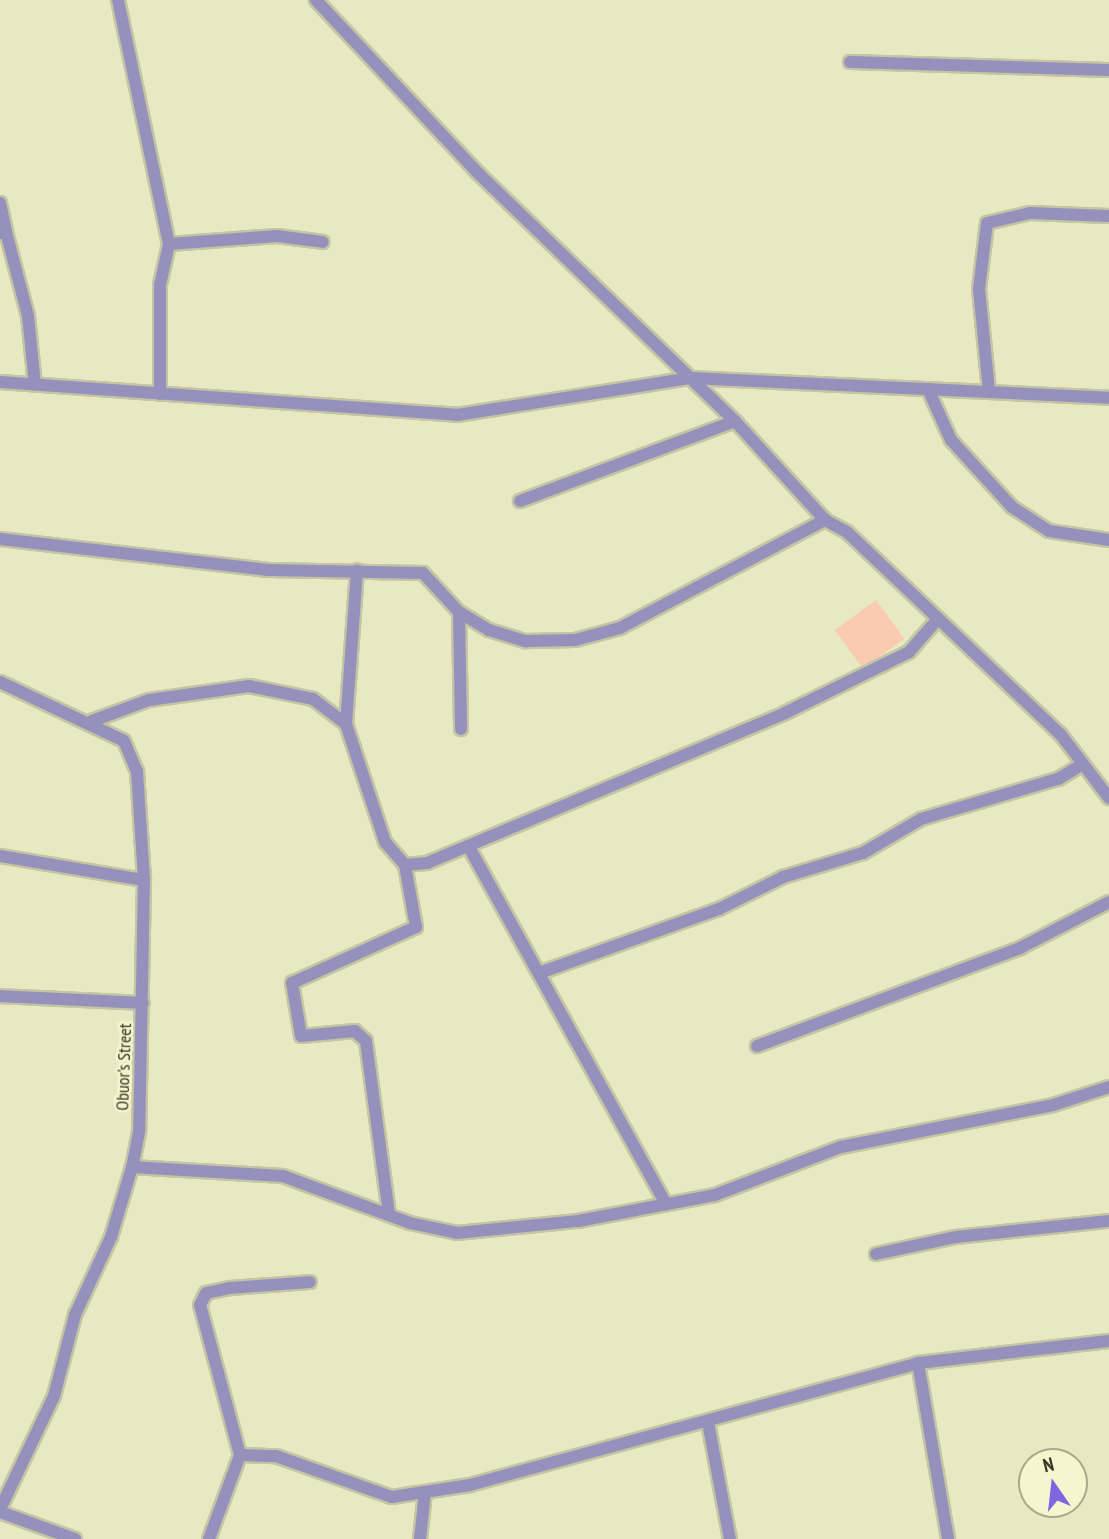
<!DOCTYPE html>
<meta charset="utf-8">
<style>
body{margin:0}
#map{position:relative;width:1109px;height:1539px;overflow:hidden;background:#e7e9c2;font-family:"PT Sans Narrow",sans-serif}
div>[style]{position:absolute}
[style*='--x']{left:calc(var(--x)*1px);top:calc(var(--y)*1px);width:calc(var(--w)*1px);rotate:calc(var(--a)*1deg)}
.green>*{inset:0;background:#facbb1;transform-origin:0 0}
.roads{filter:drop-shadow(2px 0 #c4c6a3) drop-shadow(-2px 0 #c4c6a3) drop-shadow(0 2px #c4c6a3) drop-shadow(0 -2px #c4c6a3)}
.minor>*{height:12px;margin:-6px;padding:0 6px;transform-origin:6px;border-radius:6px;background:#9691bc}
span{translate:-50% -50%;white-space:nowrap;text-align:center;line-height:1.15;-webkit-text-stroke:5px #f4f6ce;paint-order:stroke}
.street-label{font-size:18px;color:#373828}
.north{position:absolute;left:1018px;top:1448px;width:70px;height:70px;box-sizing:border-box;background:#f4f6ce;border:2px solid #a8aa8c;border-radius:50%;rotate:346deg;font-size:19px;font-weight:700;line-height:28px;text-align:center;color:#373828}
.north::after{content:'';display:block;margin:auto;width:24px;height:32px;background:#7f65e0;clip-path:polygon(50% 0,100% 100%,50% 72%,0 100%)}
</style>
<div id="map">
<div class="green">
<i style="left:876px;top:600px;width:48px;height:51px;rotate:54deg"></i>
</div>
<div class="roads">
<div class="minor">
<i style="--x:118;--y:0;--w:249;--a:78.2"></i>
<i style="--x:316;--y:0;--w:237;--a:46.9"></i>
<i style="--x:478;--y:173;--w:357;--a:44"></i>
<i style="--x:735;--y:421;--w:134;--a:47.7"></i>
<i style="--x:825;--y:520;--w:25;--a:29"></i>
<i style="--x:847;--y:532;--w:295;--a:43.5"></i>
<i style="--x:1061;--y:735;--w:79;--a:52.7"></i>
<i style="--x:850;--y:62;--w:259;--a:1.8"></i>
<i style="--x:0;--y:203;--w:30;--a:78"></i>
<i style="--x:0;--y:233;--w:6;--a:-9"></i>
<i style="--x:6;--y:232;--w:87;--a:75.3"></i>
<i style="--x:28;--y:316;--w:69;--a:84.2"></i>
<i style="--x:0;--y:382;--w:458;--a:4.1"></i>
<i style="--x:457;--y:415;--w:237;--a:-9"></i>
<i style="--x:691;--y:378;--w:418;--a:2.7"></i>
<i style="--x:928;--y:389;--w:56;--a:65.7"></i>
<i style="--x:951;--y:440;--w:91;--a:47.7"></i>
<i style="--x:1012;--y:507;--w:44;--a:33"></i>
<i style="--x:1049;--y:531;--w:61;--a:8.5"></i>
<i style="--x:989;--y:391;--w:102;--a:-95.6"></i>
<i style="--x:979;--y:289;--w:66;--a:-83.1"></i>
<i style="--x:987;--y:223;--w:44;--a:-13.1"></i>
<i style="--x:1030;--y:213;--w:79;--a:2.2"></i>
<i style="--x:160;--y:394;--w:109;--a:-90"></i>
<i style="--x:160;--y:285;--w:42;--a:-77.6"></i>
<i style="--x:169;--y:244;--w:108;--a:-4.2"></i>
<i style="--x:277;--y:236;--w:46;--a:7.4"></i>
<i style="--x:520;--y:501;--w:229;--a:-20.4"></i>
<i style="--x:0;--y:539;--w:270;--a:6.6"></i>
<i style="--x:268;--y:570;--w:155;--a:1.1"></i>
<i style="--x:423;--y:573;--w:53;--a:47.3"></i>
<i style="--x:459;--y:612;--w:35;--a:31"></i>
<i style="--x:489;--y:630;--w:39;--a:17"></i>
<i style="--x:526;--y:641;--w:49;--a:-1.2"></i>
<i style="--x:575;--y:640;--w:47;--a:-14.9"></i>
<i style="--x:620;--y:628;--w:232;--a:-27.8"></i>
<i style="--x:459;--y:612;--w:117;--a:89"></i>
<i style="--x:0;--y:682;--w:137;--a:25.4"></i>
<i style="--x:124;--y:741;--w:33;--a:67"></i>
<i style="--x:137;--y:771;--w:109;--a:86.3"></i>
<i style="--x:144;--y:880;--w:252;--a:91.1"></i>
<i style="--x:139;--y:1132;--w:36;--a:101"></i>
<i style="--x:132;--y:1167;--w:73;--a:106.7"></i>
<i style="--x:111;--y:1237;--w:86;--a:114.8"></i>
<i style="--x:75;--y:1315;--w:84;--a:104.5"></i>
<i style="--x:54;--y:1396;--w:125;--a:115.5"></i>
<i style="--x:92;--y:721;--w:61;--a:-20.2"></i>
<i style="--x:149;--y:700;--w:101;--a:-8"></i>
<i style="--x:249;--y:686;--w:65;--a:11.5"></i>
<i style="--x:313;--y:699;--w:41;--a:37.1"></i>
<i style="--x:346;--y:724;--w:124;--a:71.7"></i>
<i style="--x:385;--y:842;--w:30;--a:49"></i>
<i style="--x:405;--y:865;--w:22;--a:-5"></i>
<i style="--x:427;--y:863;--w:388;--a:-22.7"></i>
<i style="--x:785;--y:713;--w:138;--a:-26.2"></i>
<i style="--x:909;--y:652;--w:41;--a:-48.9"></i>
<i style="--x:346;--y:724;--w:154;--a:-85.9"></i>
<i style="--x:470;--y:849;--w:406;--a:61.1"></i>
<i style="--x:0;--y:856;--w:146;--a:9.5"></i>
<i style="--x:542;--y:972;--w:188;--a:-19.6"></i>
<i style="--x:719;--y:909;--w:72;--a:-26.6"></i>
<i style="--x:783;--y:877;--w:84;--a:-16.7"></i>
<i style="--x:863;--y:853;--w:67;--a:-30.4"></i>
<i style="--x:921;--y:819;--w:143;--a:-16.3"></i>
<i style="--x:1058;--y:779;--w:29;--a:-31"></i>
<i style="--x:0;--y:996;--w:143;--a:2.8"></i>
<i style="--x:757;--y:1046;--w:281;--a:-20.4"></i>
<i style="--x:1020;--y:948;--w:100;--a:-27.3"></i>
<i style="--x:132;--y:1167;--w:151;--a:3.4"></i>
<i style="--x:283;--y:1176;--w:135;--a:20.3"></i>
<i style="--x:410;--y:1223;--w:48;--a:12"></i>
<i style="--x:457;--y:1233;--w:122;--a:-5.7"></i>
<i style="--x:578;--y:1221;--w:139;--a:-10.7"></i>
<i style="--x:715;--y:1195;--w:135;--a:-20.9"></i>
<i style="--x:841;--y:1147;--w:216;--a:-11.2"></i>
<i style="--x:1053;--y:1105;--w:59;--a:-17.8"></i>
<i style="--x:389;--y:1214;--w:175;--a:-97.6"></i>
<i style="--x:366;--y:1041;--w:15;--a:-138"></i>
<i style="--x:355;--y:1031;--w:54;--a:174.7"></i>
<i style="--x:301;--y:1036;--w:54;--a:-99.6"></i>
<i style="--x:292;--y:983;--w:136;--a:-24.3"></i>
<i style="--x:416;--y:927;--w:63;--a:-100.1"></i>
<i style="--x:876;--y:1254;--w:82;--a:-12"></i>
<i style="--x:956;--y:1237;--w:154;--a:-6"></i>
<i style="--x:918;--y:1363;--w:179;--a:80.3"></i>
<i style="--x:708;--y:1422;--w:119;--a:79.4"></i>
<i style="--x:240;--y:1455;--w:155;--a:-104.9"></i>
<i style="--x:200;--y:1305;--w:13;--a:-63"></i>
<i style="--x:206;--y:1293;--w:24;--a:-12"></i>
<i style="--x:229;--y:1288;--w:81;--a:-4.2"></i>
<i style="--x:0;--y:1512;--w:80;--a:19.8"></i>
<i style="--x:209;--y:1539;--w:90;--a:-69.7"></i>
<i style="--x:240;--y:1455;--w:36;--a:2"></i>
<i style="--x:276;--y:1456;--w:123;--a:19.5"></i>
<i style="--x:392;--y:1497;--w:79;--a:-8.7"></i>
<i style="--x:470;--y:1485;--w:464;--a:-15.2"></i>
<i style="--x:918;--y:1363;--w:192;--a:-6.6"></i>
<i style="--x:420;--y:1539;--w:47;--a:-83.9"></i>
</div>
</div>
<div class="street-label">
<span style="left:124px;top:1067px;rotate:-88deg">Obuor’s Street</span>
</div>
<div class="north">N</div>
</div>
